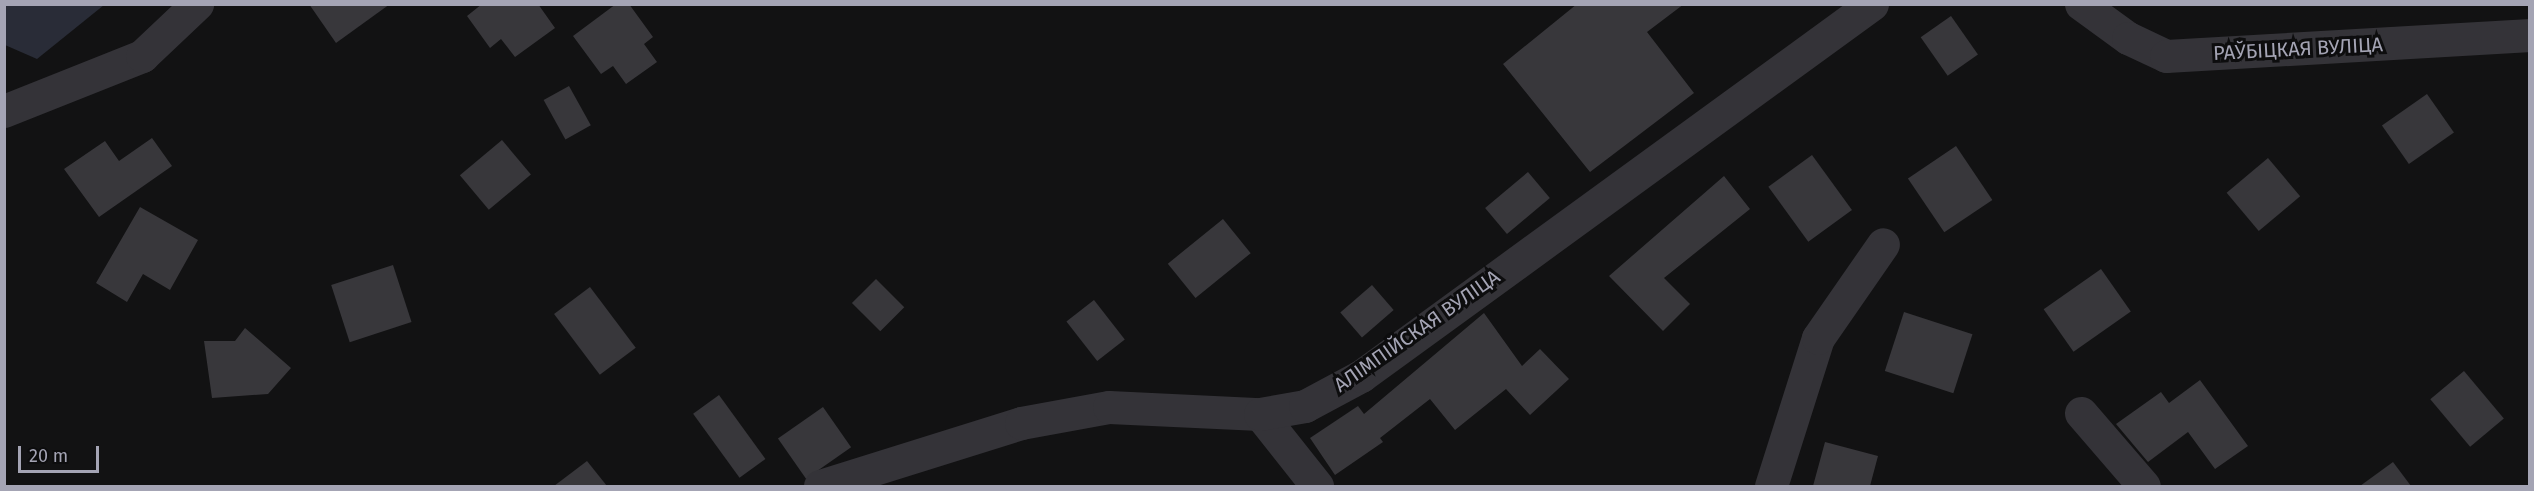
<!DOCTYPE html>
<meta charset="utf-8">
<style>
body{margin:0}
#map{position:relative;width:2534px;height:491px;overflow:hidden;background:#121213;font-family:"Fira Sans",sans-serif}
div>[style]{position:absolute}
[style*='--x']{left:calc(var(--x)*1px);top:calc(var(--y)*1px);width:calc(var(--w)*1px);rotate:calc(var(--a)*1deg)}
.water>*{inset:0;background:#292c37}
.building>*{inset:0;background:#38373b;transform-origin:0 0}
.minor>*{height:33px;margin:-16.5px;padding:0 16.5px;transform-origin:16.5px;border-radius:16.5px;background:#343338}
span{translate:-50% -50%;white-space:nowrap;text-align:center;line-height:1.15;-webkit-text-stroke:6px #0d0d0e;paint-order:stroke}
.street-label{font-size:20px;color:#a4a4b4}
.frame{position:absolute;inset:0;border:6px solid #a4a4b4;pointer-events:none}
.scale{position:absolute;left:18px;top:446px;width:81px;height:27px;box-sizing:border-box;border:3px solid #a4a4b4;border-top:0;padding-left:8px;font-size:18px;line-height:21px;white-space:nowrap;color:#a4a4b4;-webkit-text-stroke:4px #0d0d0e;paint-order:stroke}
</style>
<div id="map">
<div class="water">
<i style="clip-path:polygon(5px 4px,104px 4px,104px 5px,37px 59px,5px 45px)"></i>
</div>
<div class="building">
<i style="clip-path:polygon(309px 4px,390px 4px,336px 43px)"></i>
<i style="clip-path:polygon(482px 4px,538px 4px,555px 28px,515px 57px,501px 39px,490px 48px,467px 16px)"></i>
<i style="clip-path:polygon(616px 4px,629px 4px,653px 37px,644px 44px,657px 62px,626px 84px,613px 66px,601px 74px,573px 36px)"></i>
<i style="clip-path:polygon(1577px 4px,1684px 4px,1647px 32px,1694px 93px,1590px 172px,1503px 64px)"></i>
<i style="left:1951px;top:16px;width:47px;height:37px;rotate:55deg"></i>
<i style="left:569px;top:86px;width:45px;height:29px;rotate:61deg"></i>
<i style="left:2427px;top:94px;width:47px;height:55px;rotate:55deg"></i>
<i style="clip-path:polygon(152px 138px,172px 166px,99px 217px,64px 169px,105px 141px,119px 161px)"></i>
<i style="left:502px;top:140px;width:45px;height:55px;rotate:50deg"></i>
<i style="left:1956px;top:146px;width:65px;height:58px;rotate:56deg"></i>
<i style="left:1812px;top:155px;width:68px;height:54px;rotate:54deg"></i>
<i style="left:2268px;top:158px;width:50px;height:54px;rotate:50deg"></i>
<i style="left:1528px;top:172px;width:34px;height:56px;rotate:50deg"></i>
<i style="clip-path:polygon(1724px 176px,1750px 209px,1664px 278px,1690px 304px,1663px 331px,1609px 276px)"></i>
<i style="clip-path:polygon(140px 207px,198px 240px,170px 290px,143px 274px,127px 302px,96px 283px)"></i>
<i style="left:1223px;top:219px;width:44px;height:71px;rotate:51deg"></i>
<i style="left:393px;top:265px;width:60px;height:65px;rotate:72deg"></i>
<i style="left:2101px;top:269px;width:52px;height:70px;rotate:55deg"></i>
<i style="left:876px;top:279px;width:40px;height:34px;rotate:45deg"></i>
<i style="left:1372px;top:285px;width:33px;height:42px;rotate:49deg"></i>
<i style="left:590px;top:287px;width:76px;height:45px;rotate:53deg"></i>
<i style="left:1094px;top:300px;width:50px;height:35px;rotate:52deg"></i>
<i style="left:1904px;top:312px;width:72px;height:62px;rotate:18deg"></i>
<i style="clip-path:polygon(1484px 313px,1522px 366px,1540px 349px,1569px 379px,1530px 415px,1506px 389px,1455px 430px,1430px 399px,1380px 438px,1383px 442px,1335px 475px,1310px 438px,1358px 406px,1364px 414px)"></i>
<i style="clip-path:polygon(245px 328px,291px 368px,268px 394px,212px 398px,204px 341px,235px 341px)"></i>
<i style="left:2464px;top:371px;width:62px;height:44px;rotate:50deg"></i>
<i style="clip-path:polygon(2200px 380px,2248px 446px,2215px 469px,2188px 432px,2148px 462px,2116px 424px,2161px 392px,2169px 403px)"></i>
<i style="left:719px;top:395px;width:79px;height:32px;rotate:54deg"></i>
<i style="left:823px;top:407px;width:49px;height:55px;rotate:55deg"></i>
<i style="clip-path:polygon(1825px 442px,1878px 456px,1870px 486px,1813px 486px)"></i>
<i style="clip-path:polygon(587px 461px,607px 486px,554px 486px)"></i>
<i style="clip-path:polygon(2393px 462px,2411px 486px,2360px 486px)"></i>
</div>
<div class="minor">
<i style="--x:2081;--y:4;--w:58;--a:35.9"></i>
<i style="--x:2128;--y:38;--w:42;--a:25.3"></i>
<i style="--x:2166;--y:56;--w:365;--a:-3.3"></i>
<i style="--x:4;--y:111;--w:149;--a:-21.7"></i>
<i style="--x:142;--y:56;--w:76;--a:-43.4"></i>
<i style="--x:2081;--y:413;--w:96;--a:49.2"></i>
<i style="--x:1260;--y:414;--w:92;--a:51.6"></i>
<i style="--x:820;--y:486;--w:211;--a:-17.4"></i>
<i style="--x:1021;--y:423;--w:89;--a:-10.3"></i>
<i style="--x:1109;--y:407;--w:151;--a:2.7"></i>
<i style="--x:1260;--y:414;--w:46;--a:-10.1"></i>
<i style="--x:1305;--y:406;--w:64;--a:-28.2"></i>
<i style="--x:1361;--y:376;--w:632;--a:-36.05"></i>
<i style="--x:1771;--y:486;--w:155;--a:-72.4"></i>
<i style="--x:1818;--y:338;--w:114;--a:-55.3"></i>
</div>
<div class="street-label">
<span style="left:2298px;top:49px;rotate:-3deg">РАЎБІЦКАЯ ВУЛІЦА</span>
<span style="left:1417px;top:331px;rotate:-35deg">АЛІМПІЙСКАЯ ВУЛІЦА</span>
</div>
<div class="frame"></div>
<div class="scale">20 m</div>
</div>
